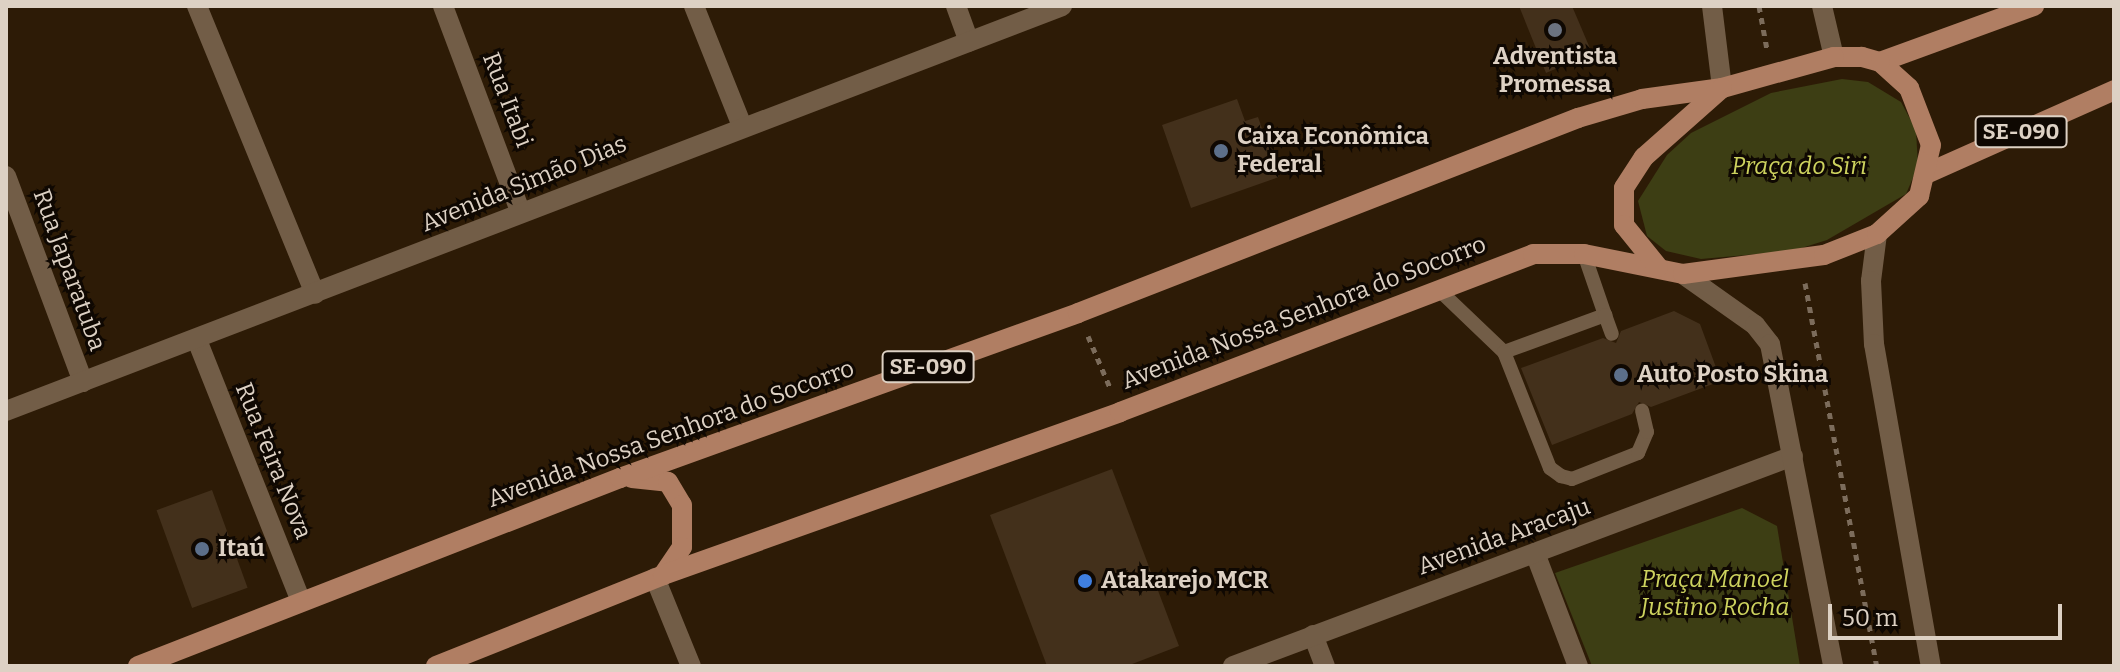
<!DOCTYPE html>
<meta charset="utf-8">
<style>
body{margin:0}
#map{position:relative;width:2120px;height:672px;overflow:hidden;background:#2d1b06;font-family:Bitter,serif}
div>[style]{position:absolute}
[style*='--x']{left:calc(var(--x)*1px);top:calc(var(--y)*1px);width:calc(var(--w)*1px);rotate:calc(var(--a)*1deg)}
.green>*{inset:0;background:#3d3e14}
.building>*{inset:0;background:#43301b;transform-origin:0 0}
.path>*{height:5px;margin-top:-2.5px;transform-origin:0;background:repeating-linear-gradient(90deg,#7c6c5b 0 6px,transparent 0 12px)}
.service>*{height:14px;margin:-7px;padding:0 7px;transform-origin:7px;border-radius:7px;background:#725d47}
.minor>*{height:20px;margin:-10px;padding:0 10px;transform-origin:10px;border-radius:10px;background:#725d47}
.tertiary>*{height:20px;margin:-10px;padding:0 10px;transform-origin:10px;border-radius:10px;background:#725d47}
.secondary>*{height:20px;margin:-10px;padding:0 10px;transform-origin:10px;border-radius:10px;background:#725d47}
.primary>*{height:20px;margin:-10px;padding:0 10px;transform-origin:10px;border-radius:10px;background:#b07e63}
.dots>*{width:22px;height:22px;translate:-50% -50%;box-sizing:border-box;border:4px solid #0f0802;border-radius:50%}
span{translate:-50% -50%;white-space:nowrap;text-align:center;line-height:1.15;-webkit-text-stroke:6px #0f0802;paint-order:stroke}
.shield-label span{padding:2px 6px;background:#0f0802;border:2px solid;border-radius:6px;-webkit-text-stroke-width:0}
.shield-label{font-size:22px;color:#ddd1c4;font-weight:700}
.poi-label{font-size:24px;color:#ddd1c4;font-weight:700}
.left{translate:0 -50%;text-align:left}
.street-label{font-size:24px;color:#ddd1c4}
.park-label{font-size:24px;color:#cdd25e;font-style:italic}
.frame{position:absolute;inset:0;border:8px solid #ddd1c4;pointer-events:none}
.scale{position:absolute;left:1828px;top:604px;width:234px;height:36px;box-sizing:border-box;border:4px solid #ddd1c4;border-top:0;padding-left:10px;font-size:24px;line-height:28px;white-space:nowrap;color:#ddd1c4;-webkit-text-stroke:6px #0f0802;paint-order:stroke}
</style>
<div id="map">
<div class="green">
<i style="clip-path:polygon(1842px 79px,1868px 82px,1901px 102px,1916px 130px,1918px 166px,1906px 194px,1827px 240px,1792px 251px,1701px 259px,1666px 251px,1647px 236px,1638px 201px,1667px 155px,1691px 133px,1771px 93px)"></i>
<i style="clip-path:polygon(1742px 508px,1777px 526px,1800px 666px,1592px 666px,1555px 573px)"></i>
</div>
<div class="building">
<i style="clip-path:polygon(1519px 6px,1572px 6px,1592px 53px,1546px 73px)"></i>
<i style="clip-path:polygon(1237px 99px,1245px 121px,1258px 117px,1279px 177px,1191px 208px,1162px 125px)"></i>
<i style="clip-path:polygon(1674px 311px,1700px 324px,1721px 381px,1651px 407px,1639px 402px,1632px 414px,1552px 445px,1521px 368px,1603px 338px,1616px 343px,1621px 331px)"></i>
<i style="clip-path:polygon(1112px 469px,1179px 646px,1127px 666px,1047px 666px,990px 515px)"></i>
<i style="left:212px;top:490px;width:104px;height:59px;rotate:70deg"></i>
</div>
<div class="path">
<i style="--x:1759;--y:6;--w:44;--a:79.5"></i>
<i style="--x:1805;--y:283;--w:390;--a:79.4"></i>
<i style="--x:1088;--y:336;--w:59;--a:66.9"></i>
</div>
<div class="service">
<i style="--x:1438;--y:289;--w:91;--a:43.7"></i>
<i style="--x:1504;--y:352;--w:108;--a:-20.1"></i>
<i style="--x:1605;--y:315;--w:65;--a:-109"></i>
<i style="--x:1605;--y:315;--w:20;--a:70"></i>
<i style="--x:1504;--y:352;--w:125;--a:68.4"></i>
<i style="--x:1550;--y:468;--w:14;--a:36"></i>
<i style="--x:1561;--y:476;--w:11;--a:15"></i>
<i style="--x:1572;--y:479;--w:71;--a:-21.5"></i>
<i style="--x:1638;--y:453;--w:23;--a:-67"></i>
<i style="--x:1647;--y:432;--w:22;--a:-103"></i>
</div>
<div class="minor">
<i style="--x:197;--y:6;--w:311;--a:67.7"></i>
<i style="--x:443;--y:6;--w:221;--a:69.4"></i>
<i style="--x:694;--y:6;--w:129;--a:68.2"></i>
<i style="--x:956;--y:6;--w:38;--a:70"></i>
<i style="--x:6;--y:176;--w:220;--a:69.5"></i>
<i style="--x:1535;--y:553;--w:121;--a:69.2"></i>
<i style="--x:1313;--y:635;--w:33;--a:69"></i>
</div>
<div class="tertiary">
<i style="--x:1712;--y:6;--w:83;--a:83"></i>
<i style="--x:1822;--y:6;--w:52;--a:76.8"></i>
<i style="--x:197;--y:340;--w:281;--a:68.3"></i>
<i style="--x:6;--y:411;--w:1131;--a:-20.98"></i>
<i style="--x:655;--y:578;--w:95;--a:67.8"></i>
<i style="--x:1233;--y:666;--w:598;--a:-20.56"></i>
</div>
<div class="secondary">
<i style="--x:1877;--y:234;--w:47;--a:97.3"></i>
<i style="--x:1871;--y:281;--w:63;--a:87.3"></i>
<i style="--x:1874;--y:344;--w:327;--a:80"></i>
<i style="--x:1683;--y:274;--w:88;--a:35.3"></i>
<i style="--x:1755;--y:325;--w:24;--a:52"></i>
<i style="--x:1770;--y:344;--w:328;--a:78.9"></i>
</div>
<div class="primary">
<i style="--x:1880;--y:62;--w:164;--a:-20"></i>
<i style="--x:1928;--y:173;--w:204;--a:-24"></i>
<i style="--x:632;--y:478;--w:36;--a:6"></i>
<i style="--x:668;--y:482;--w:27;--a:59"></i>
<i style="--x:682;--y:505;--w:42;--a:90"></i>
<i style="--x:682;--y:547;--w:34;--a:124"></i>
<i style="--x:138;--y:666;--w:517;--a:-21.31"></i>
<i style="--x:620;--y:478;--w:487;--a:-19.8"></i>
<i style="--x:1078;--y:313;--w:537;--a:-21.31"></i>
<i style="--x:1578;--y:118;--w:67;--a:-16.5"></i>
<i style="--x:1642;--y:99;--w:81;--a:-7.8"></i>
<i style="--x:436;--y:666;--w:245;--a:-21.8"></i>
<i style="--x:663;--y:575;--w:485;--a:-19.6"></i>
<i style="--x:1120;--y:412;--w:442;--a:-20.9"></i>
<i style="--x:1533;--y:254;--w:51;--a:0"></i>
<i style="--x:1584;--y:254;--w:101;--a:11.4"></i>
<i style="--x:1683;--y:274;--w:142;--a:-7.7"></i>
<i style="--x:1824;--y:255;--w:57;--a:-21.6"></i>
<i style="--x:1877;--y:234;--w:57;--a:-42.1"></i>
<i style="--x:1919;--y:196;--w:52;--a:-76.8"></i>
<i style="--x:1931;--y:145;--w:61;--a:-111.1"></i>
<i style="--x:1909;--y:88;--w:39;--a:-138"></i>
<i style="--x:1880;--y:62;--w:19;--a:-164"></i>
<i style="--x:1862;--y:57;--w:28;--a:180"></i>
<i style="--x:1834;--y:57;--w:116;--a:164.5"></i>
<i style="--x:1722;--y:88;--w:104;--a:138.5"></i>
<i style="--x:1644;--y:157;--w:37;--a:123"></i>
<i style="--x:1624;--y:188;--w:37;--a:90"></i>
<i style="--x:1624;--y:225;--w:54;--a:51"></i>
</div>
<div class="dots">
<i style="left:1555px;top:30px;background:#6b7280"></i>
<i style="left:1221px;top:151px;background:#5c6f8a"></i>
<i style="left:1621px;top:375px;background:#5c6f8a"></i>
<i style="left:202px;top:549px;background:#5c6f8a"></i>
<i style="left:1085px;top:581px;background:#3f7fe0"></i>
</div>
<div class="shield-label">
<span style="left:2021px;top:132px">SE-090</span>
<span style="left:928px;top:367px">SE-090</span>
</div>
<div class="poi-label">
<span style="left:1555px;top:71px">Adventista<br>Promessa</span>
<span class="left" style="left:1237px;top:151px">Caixa Econômica<br>Federal</span>
<span class="left" style="left:1637px;top:375px">Auto Posto Skina</span>
<span class="left" style="left:218px;top:549px">Itaú</span>
<span class="left" style="left:1101px;top:581px">Atakarejo MCR</span>
</div>
<div class="street-label">
<span style="left:507px;top:100px;rotate:69deg">Rua Itabi</span>
<span style="left:524px;top:184px;rotate:-22deg">Avenida Simão Dias</span>
<span style="left:69px;top:270px;rotate:70deg">Rua Japaratuba</span>
<span style="left:1304px;top:313px;rotate:-21deg">Avenida Nossa Senhora do Socorro</span>
<span style="left:671px;top:434px;rotate:-20deg">Avenida Nossa Senhora do Socorro</span>
<span style="left:273px;top:461px;rotate:68deg">Rua Feira Nova</span>
<span style="left:1504px;top:537px;rotate:-20deg">Avenida Aracaju</span>
</div>
<div class="park-label">
<span style="left:1799px;top:167px">Praça do Siri</span>
<span style="left:1715px;top:594px">Praça Manoel<br>Justino Rocha</span>
</div>
<div class="frame"></div>
<div class="scale">50 m</div>
</div>
